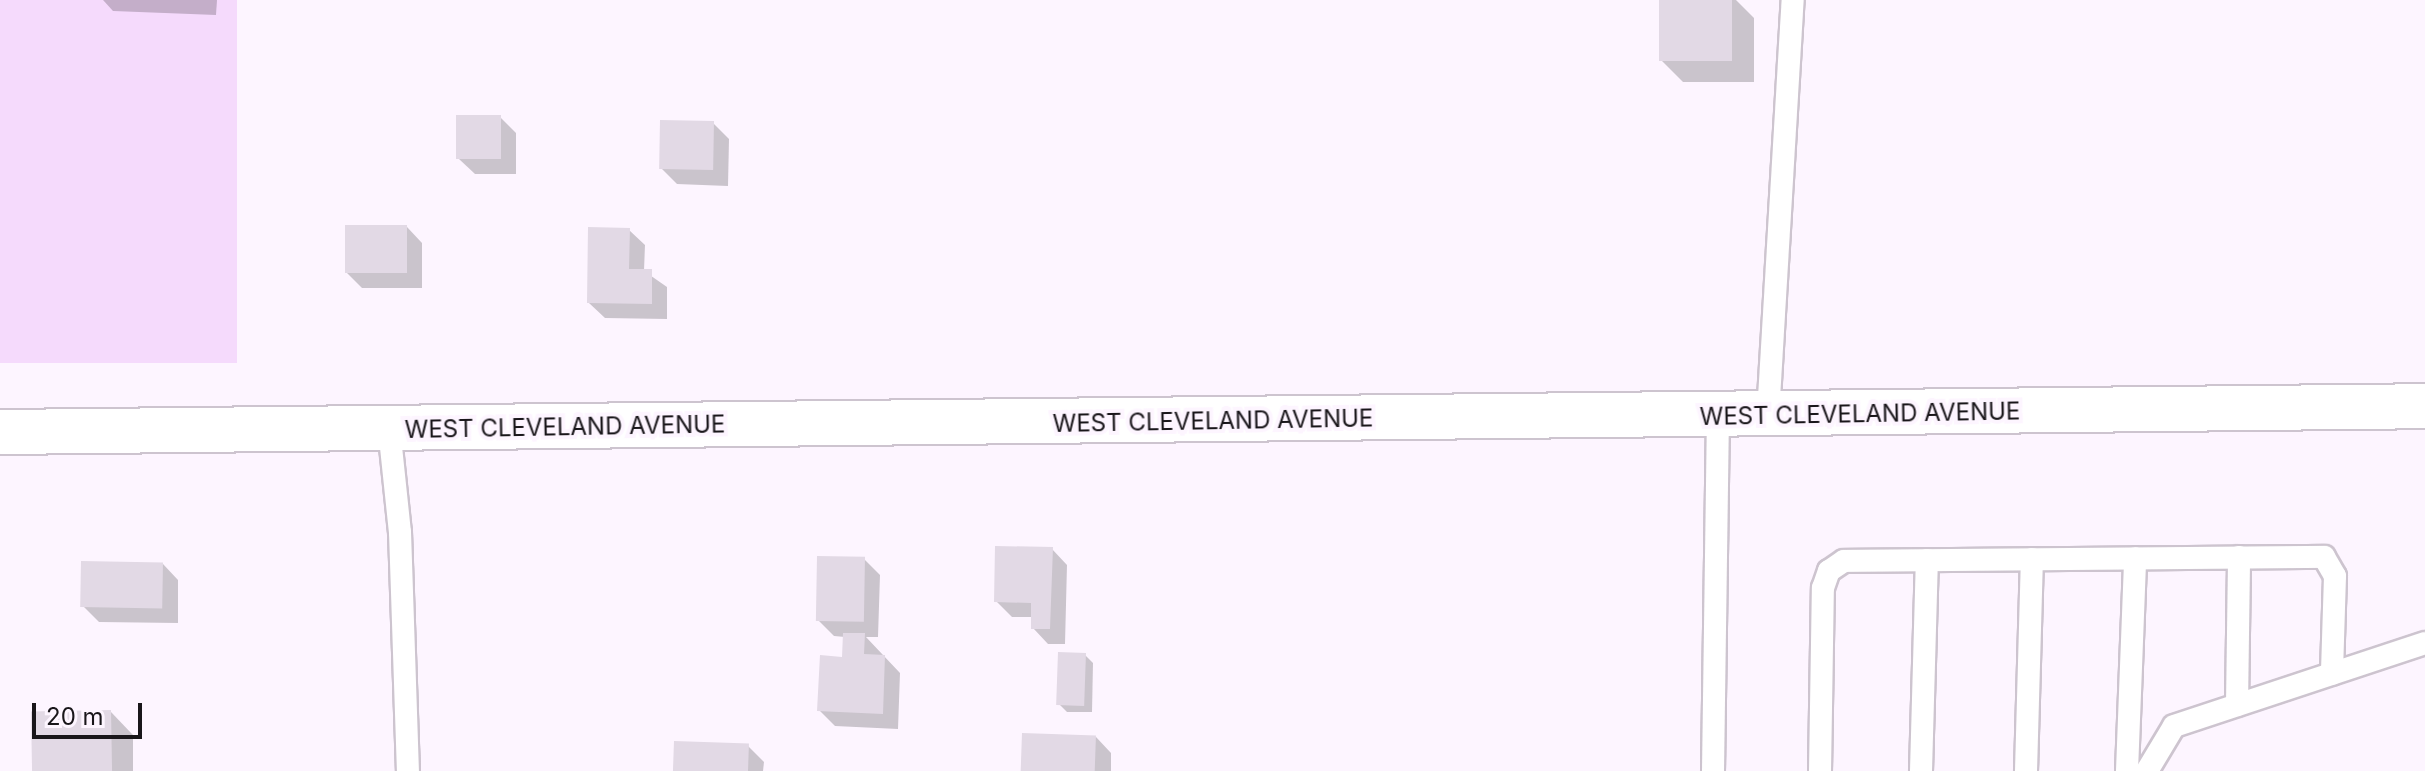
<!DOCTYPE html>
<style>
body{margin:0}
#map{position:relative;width:2425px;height:771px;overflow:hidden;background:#fdf5ff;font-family:Inter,sans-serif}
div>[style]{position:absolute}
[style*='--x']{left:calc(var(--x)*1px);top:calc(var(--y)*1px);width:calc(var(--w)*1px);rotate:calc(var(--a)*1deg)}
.green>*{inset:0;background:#f5dafc;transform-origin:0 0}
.shadow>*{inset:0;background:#0003}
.building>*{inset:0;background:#e2d9e5;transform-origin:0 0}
.roads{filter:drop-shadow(2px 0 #cdc4cf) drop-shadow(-2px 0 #cdc4cf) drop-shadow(0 2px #cdc4cf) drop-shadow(0 -2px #cdc4cf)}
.service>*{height:22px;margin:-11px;padding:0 11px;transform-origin:11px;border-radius:11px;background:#fff}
.secondary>*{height:44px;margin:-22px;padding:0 22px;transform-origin:22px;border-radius:22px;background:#fff}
span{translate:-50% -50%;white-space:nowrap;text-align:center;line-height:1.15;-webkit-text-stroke:8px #fdf5ff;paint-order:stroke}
.street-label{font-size:24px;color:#19161a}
.scale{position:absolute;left:32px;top:703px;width:110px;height:36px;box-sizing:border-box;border:4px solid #19161a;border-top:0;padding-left:10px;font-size:24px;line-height:28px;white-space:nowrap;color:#19161a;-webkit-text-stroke:6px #fdf5ff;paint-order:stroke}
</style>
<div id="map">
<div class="green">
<i style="left:0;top:0;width:237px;height:363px"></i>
</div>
<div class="shadow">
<i style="clip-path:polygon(103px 0,217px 0,216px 15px,113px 11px)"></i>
<i style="clip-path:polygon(1661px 0,1736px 0,1754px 18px,1754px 82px,1683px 82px,1661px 60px)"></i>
<i style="clip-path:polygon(500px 117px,516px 133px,516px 174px,475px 174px,459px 159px)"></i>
<i style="clip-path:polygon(713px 123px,729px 139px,728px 186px,677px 184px,661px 168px)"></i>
<i style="clip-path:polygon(407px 227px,422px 243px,422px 288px,362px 288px,346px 272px)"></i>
<i style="clip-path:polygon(629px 230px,645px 245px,644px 271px,667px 287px,667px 319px,605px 318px,589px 303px)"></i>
<i style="clip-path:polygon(1052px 549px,1067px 565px,1065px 644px,1048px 644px,1033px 628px,1033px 617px,1012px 617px,996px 601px)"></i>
<i style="clip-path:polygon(864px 559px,880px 575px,878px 637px,866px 637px,900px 673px,898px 729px,835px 726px,819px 710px,844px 659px,845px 637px,834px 636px,818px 620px)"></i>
<i style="clip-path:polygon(163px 564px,178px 580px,178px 623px,99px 622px,83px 606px)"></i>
<i style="clip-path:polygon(1085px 655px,1093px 663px,1092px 712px,1067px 712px,1059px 704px)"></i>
<i style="clip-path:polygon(111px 712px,133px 735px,133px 771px,33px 771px)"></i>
<i style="clip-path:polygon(1096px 737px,1111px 753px,1111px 771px,1024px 771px)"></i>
<i style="clip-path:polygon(748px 746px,764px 762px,763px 771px,676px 771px)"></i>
</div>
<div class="building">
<i style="left:1659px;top:0;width:73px;height:61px"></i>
<i style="left:456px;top:115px;width:45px;height:44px"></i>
<i style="left:660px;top:120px;width:54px;height:49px;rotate:1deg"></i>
<i style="left:345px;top:225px;width:62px;height:48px"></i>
<i style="clip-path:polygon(588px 227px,630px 228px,629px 269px,652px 269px,652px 304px,587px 303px)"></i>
<i style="clip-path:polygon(995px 546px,1053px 547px,1050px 629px,1031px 629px,1031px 603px,994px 602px)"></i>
<i style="left:817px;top:556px;width:48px;height:65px;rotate:1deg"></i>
<i style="left:81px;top:561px;width:82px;height:46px;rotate:1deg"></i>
<i style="clip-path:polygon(843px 633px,865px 633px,864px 654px,885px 655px,883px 714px,817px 711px,820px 655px,842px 657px)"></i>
<i style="left:1058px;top:652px;width:28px;height:53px;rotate:2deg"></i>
<i style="left:111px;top:710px;width:61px;height:80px;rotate:89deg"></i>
<i style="left:1022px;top:733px;width:74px;height:38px;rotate:2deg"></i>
<i style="left:674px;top:741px;width:75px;height:30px;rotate:2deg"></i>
</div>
<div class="roads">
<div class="service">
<i style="--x:1768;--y:415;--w:416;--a:-86.6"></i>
<i style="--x:389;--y:428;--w:105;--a:84"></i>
<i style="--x:400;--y:532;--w:239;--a:88.1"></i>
<i style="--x:2237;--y:705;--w:148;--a:-89.2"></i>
<i style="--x:1713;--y:771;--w:356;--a:-89.2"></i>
<i style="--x:1820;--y:771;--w:183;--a:-89.1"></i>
<i style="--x:1823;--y:588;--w:18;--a:-71"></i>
<i style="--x:1829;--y:571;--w:18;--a:-34"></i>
<i style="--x:1844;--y:561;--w:480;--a:-0.5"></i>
<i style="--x:2324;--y:557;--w:22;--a:60"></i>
<i style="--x:2335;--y:576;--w:98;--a:91.8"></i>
<i style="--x:1921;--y:771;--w:211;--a:-88.4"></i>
<i style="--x:2026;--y:771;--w:212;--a:-88.4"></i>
<i style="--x:2127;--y:771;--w:213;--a:-87.8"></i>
<i style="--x:2147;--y:771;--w:52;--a:-59"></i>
<i style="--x:2174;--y:726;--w:264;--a:-18.3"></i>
</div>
<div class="secondary">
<i style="--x:0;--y:432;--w:2425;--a:-0.61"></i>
</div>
</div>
<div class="street-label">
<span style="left:1860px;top:414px;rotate:-1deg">WEST CLEVELAND AVENUE</span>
<span style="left:1213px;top:421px;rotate:-1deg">WEST CLEVELAND AVENUE</span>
<span style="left:565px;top:427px;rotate:-1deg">WEST CLEVELAND AVENUE</span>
</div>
<div class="scale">20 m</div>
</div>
